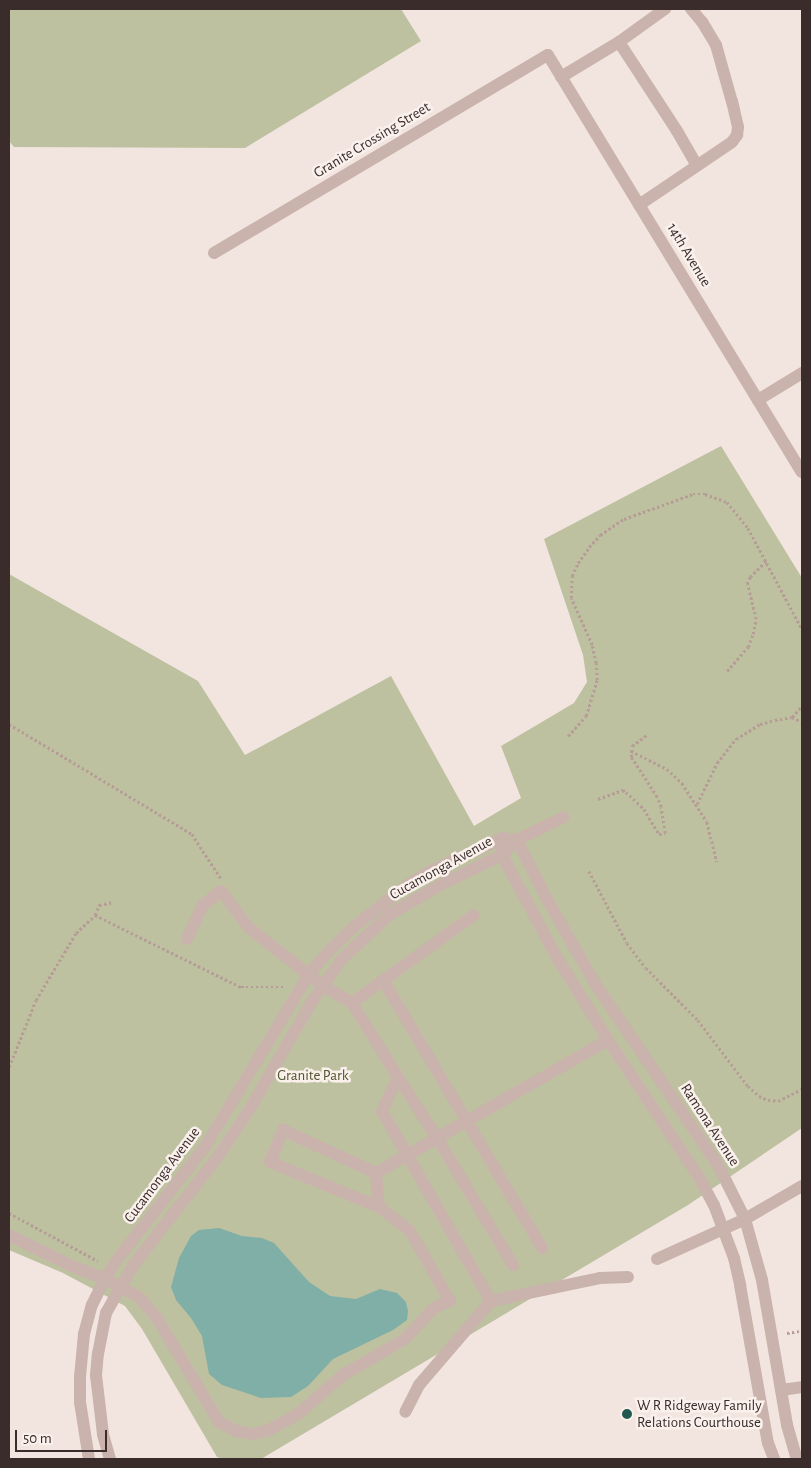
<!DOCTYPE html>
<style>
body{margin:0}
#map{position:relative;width:811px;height:1468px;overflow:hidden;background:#f2e5e0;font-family:"Alegreya Sans",sans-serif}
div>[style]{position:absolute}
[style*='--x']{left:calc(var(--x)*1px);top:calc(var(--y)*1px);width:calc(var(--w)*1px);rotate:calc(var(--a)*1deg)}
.green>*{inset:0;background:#bdc1a0}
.water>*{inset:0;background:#7fafa6}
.path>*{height:2.5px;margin-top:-1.25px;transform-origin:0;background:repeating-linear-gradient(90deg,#b69c96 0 2.5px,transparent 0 5px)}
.minor>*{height:12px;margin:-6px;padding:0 6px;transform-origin:6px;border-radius:6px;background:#cab3ac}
.dots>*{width:14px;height:14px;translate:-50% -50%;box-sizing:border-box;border:2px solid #faf0ec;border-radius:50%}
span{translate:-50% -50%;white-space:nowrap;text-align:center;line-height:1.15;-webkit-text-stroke:5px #faf0ec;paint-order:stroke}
.street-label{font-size:15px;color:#392c2a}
.park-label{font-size:15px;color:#50562f}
.poi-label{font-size:15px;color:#392c2a}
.left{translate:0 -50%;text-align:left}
.frame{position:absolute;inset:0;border:10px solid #392c2a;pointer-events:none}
.scale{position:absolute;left:15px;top:1430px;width:92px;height:22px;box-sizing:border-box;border:2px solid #392c2a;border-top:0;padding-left:6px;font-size:15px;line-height:18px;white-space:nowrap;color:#392c2a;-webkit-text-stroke:4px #faf0ec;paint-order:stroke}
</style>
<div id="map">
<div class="green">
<i style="clip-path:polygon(9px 9px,401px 9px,421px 41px,245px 148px,14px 147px,9px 141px)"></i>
<i style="clip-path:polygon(721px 446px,802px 578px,802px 1128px,688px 1205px,261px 1459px,224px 1459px,217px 1457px,142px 1329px,125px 1306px,63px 1273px,9px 1250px,9px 574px,198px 681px,245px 755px,391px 676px,474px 826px,521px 798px,501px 746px,574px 703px,587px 682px,583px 655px,544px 539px)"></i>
</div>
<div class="water">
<i style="clip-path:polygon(219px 1228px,242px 1236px,262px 1238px,274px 1243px,309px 1282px,330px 1296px,356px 1299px,380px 1289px,397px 1293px,406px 1302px,408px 1311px,407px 1320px,393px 1330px,333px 1359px,308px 1386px,291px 1397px,261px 1398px,222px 1385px,209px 1374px,202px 1336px,191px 1318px,176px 1300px,171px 1287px,179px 1258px,191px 1236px,199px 1230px)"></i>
</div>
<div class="path">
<i style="--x:727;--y:671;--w:32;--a:-49"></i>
<i style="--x:748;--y:647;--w:14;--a:-69"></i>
<i style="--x:753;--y:634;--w:15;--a:-79"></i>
<i style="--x:756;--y:619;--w:36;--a:-104"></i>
<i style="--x:747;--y:584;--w:8;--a:-67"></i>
<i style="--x:750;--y:577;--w:23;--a:-45"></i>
<i style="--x:792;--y:717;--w:15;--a:-48"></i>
<i style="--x:9;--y:724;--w:214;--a:31"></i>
<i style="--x:192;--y:834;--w:55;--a:56.9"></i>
<i style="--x:568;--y:736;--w:27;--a:-48"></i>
<i style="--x:586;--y:716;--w:38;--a:-73"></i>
<i style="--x:597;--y:680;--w:17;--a:-93"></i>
<i style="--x:596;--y:663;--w:18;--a:-103"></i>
<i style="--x:592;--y:645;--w:51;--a:-114.1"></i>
<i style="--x:571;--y:598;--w:22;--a:-87"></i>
<i style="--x:572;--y:576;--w:14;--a:-65"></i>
<i style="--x:578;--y:563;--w:19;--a:-55"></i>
<i style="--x:589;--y:547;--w:16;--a:-47"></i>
<i style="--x:600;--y:535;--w:29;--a:-34"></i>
<i style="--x:624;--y:519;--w:73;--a:-19.9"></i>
<i style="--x:693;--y:494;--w:12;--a:0"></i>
<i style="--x:705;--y:494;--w:23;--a:20"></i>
<i style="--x:727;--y:502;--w:33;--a:51"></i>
<i style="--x:748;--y:528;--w:115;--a:61.9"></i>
<i style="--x:631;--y:751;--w:40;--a:26.6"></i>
<i style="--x:667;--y:769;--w:21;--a:43"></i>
<i style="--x:682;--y:783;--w:46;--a:57.3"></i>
<i style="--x:707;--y:822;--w:41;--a:76"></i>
<i style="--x:598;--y:799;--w:27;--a:-20"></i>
<i style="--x:623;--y:790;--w:4;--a:34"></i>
<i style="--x:626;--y:792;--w:25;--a:43"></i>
<i style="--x:644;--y:809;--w:29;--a:59"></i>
<i style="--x:659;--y:834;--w:6;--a:-9"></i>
<i style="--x:665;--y:833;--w:26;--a:-99"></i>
<i style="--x:661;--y:807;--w:11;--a:-112"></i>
<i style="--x:657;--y:797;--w:48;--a:-123"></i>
<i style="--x:631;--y:757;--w:11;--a:-85"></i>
<i style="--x:632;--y:746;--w:20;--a:-37"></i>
<i style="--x:697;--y:804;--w:46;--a:-64"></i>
<i style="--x:717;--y:763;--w:31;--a:-52"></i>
<i style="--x:736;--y:739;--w:28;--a:-32"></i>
<i style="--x:760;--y:724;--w:16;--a:-15"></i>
<i style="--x:775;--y:720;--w:17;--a:-10"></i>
<i style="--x:792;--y:717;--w:11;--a:27"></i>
<i style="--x:589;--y:871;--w:81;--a:62.2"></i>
<i style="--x:627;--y:943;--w:31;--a:53"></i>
<i style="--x:646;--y:968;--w:74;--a:45"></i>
<i style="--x:698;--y:1020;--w:83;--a:52.9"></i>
<i style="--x:748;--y:1086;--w:15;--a:42"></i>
<i style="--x:759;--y:1096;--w:10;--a:24"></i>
<i style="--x:768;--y:1100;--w:10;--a:6"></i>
<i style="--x:778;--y:1101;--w:27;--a:-27"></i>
<i style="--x:95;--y:915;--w:11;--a:-68"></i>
<i style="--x:99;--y:905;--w:14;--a:-12"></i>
<i style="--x:9;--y:1067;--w:72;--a:-68.1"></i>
<i style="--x:36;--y:1000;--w:78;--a:-59.2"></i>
<i style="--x:76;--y:933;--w:26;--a:-43"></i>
<i style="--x:95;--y:915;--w:163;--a:26.3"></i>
<i style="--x:241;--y:987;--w:45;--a:0"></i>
<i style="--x:9;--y:1213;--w:101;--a:28.3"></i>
<i style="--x:787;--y:1333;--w:12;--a:-9"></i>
</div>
<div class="minor">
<i style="--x:619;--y:42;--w:106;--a:56.9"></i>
<i style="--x:677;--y:131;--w:39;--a:60"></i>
<i style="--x:561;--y:77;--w:68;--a:-31.1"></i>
<i style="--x:619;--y:42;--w:57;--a:-35.7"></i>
<i style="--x:639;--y:205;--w:112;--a:-34.1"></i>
<i style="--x:732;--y:142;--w:9;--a:-54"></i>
<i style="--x:737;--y:135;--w:8;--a:-83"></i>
<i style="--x:738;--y:127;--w:26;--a:-103"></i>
<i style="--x:732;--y:102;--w:59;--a:-105.7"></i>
<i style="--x:716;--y:45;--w:27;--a:-121"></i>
<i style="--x:702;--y:22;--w:17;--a:-130"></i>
<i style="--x:214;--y:253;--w:388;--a:-30.7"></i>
<i style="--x:548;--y:55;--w:488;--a:58.7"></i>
<i style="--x:758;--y:400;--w:52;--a:-31.5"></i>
<i style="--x:517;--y:840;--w:68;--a:63.1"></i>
<i style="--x:548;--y:901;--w:97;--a:60.3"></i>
<i style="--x:596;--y:985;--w:220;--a:55.9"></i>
<i style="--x:719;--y:1167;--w:58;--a:63.4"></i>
<i style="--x:745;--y:1219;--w:63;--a:74.4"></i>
<i style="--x:762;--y:1280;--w:147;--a:80.2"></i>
<i style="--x:787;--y:1425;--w:35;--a:74"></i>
<i style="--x:502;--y:847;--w:8;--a:90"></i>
<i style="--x:502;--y:855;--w:115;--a:61.9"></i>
<i style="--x:556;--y:956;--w:99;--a:58.2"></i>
<i style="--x:608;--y:1040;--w:167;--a:56.5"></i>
<i style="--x:700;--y:1179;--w:30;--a:62"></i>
<i style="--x:714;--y:1205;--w:57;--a:69.3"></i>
<i style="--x:734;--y:1258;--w:28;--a:77"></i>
<i style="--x:740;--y:1285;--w:160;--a:80"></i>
<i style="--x:768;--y:1443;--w:17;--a:69"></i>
<i style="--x:187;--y:939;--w:38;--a:-65"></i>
<i style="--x:203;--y:905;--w:23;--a:-38"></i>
<i style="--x:221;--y:891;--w:46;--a:52.9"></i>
<i style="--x:249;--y:928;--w:94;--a:38.1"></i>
<i style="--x:323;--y:986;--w:34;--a:30"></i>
<i style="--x:352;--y:1003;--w:87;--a:58.1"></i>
<i style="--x:398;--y:1077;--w:38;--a:115"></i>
<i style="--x:382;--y:1111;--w:219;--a:60.2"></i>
<i style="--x:491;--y:1301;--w:111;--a:130.6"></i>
<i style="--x:419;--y:1385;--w:30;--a:117"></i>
<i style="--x:383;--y:980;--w:312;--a:59.3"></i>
<i style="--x:352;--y:1003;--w:150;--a:-35.8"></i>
<i style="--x:398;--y:1077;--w:72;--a:57.4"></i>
<i style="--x:437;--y:1138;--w:148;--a:59.1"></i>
<i style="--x:376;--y:1173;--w:34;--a:85"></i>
<i style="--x:9;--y:1235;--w:72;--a:26.2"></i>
<i style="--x:74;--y:1267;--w:33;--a:20"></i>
<i style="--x:105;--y:1278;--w:40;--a:29.7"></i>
<i style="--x:140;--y:1298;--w:26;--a:50"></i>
<i style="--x:157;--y:1318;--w:121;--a:59.2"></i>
<i style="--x:219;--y:1422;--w:19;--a:28"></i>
<i style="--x:236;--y:1431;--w:17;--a:10"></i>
<i style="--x:253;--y:1434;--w:16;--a:-14"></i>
<i style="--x:269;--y:1430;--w:33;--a:-29"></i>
<i style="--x:298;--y:1414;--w:60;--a:-40.9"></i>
<i style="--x:343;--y:1375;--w:72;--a:-30.1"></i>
<i style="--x:405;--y:1339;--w:42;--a:-46.9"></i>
<i style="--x:434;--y:1308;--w:17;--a:-24"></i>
<i style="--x:450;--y:1301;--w:81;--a:-119.7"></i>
<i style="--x:410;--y:1231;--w:39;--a:-142"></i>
<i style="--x:379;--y:1207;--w:118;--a:-157.6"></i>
<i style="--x:270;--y:1162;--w:35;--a:-68"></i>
<i style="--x:283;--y:1130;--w:102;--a:24.8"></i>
<i style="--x:376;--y:1173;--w:267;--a:-29.8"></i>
<i style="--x:657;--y:1259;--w:97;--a:-24.4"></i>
<i style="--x:745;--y:1219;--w:66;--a:-30.1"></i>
<i style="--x:491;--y:1301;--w:111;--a:-11.9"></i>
<i style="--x:600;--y:1278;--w:28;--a:-2"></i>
<i style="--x:781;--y:1390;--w:21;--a:-8"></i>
<i style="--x:89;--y:1459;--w:58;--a:-99"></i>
<i style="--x:80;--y:1402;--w:25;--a:-90"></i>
<i style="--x:80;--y:1377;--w:43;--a:-84.7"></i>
<i style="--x:84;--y:1334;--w:30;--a:-75"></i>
<i style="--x:92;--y:1305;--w:30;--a:-64"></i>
<i style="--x:105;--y:1278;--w:27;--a:-56"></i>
<i style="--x:120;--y:1256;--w:138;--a:-52.1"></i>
<i style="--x:205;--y:1147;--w:202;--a:-59"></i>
<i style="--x:309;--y:974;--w:35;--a:-49"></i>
<i style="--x:332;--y:948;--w:32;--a:-44"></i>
<i style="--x:355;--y:926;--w:65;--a:-38.1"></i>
<i style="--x:406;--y:886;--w:31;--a:-31"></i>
<i style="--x:433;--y:870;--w:77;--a:-24.6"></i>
<i style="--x:503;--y:838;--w:14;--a:8"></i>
<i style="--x:110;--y:1459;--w:26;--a:-106"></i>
<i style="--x:103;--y:1434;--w:59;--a:-96.8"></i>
<i style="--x:96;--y:1375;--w:21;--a:-85"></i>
<i style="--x:98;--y:1354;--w:42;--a:-79"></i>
<i style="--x:106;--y:1313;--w:53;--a:-60.5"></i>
<i style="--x:132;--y:1267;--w:138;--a:-52.1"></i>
<i style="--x:217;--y:1158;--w:61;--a:-56.3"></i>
<i style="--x:251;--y:1107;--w:120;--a:-60"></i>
<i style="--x:311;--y:1003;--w:54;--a:-54.8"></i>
<i style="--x:342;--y:959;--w:64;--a:-43.1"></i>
<i style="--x:389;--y:915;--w:59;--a:-30.5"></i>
<i style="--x:440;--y:885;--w:69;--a:-25.8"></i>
<i style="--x:502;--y:855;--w:21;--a:-45"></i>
<i style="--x:517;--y:840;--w:52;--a:-26.1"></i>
</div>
<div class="dots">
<i style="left:627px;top:1414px;background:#215950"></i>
</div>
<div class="street-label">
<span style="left:372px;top:140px;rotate:-31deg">Granite Crossing Street</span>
<span style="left:689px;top:255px;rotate:59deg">14th Avenue</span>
<span style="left:441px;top:868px;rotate:-29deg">Cucamonga Avenue</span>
<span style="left:710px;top:1125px;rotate:57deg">Ramona Avenue</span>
<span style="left:162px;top:1175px;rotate:-53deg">Cucamonga Avenue</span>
</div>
<div class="park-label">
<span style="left:313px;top:1076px">Granite Park</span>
</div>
<div class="poi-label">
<span class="left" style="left:637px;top:1414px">W R Ridgeway Family<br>Relations Courthouse</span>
</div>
<div class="frame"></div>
<div class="scale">50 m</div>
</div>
